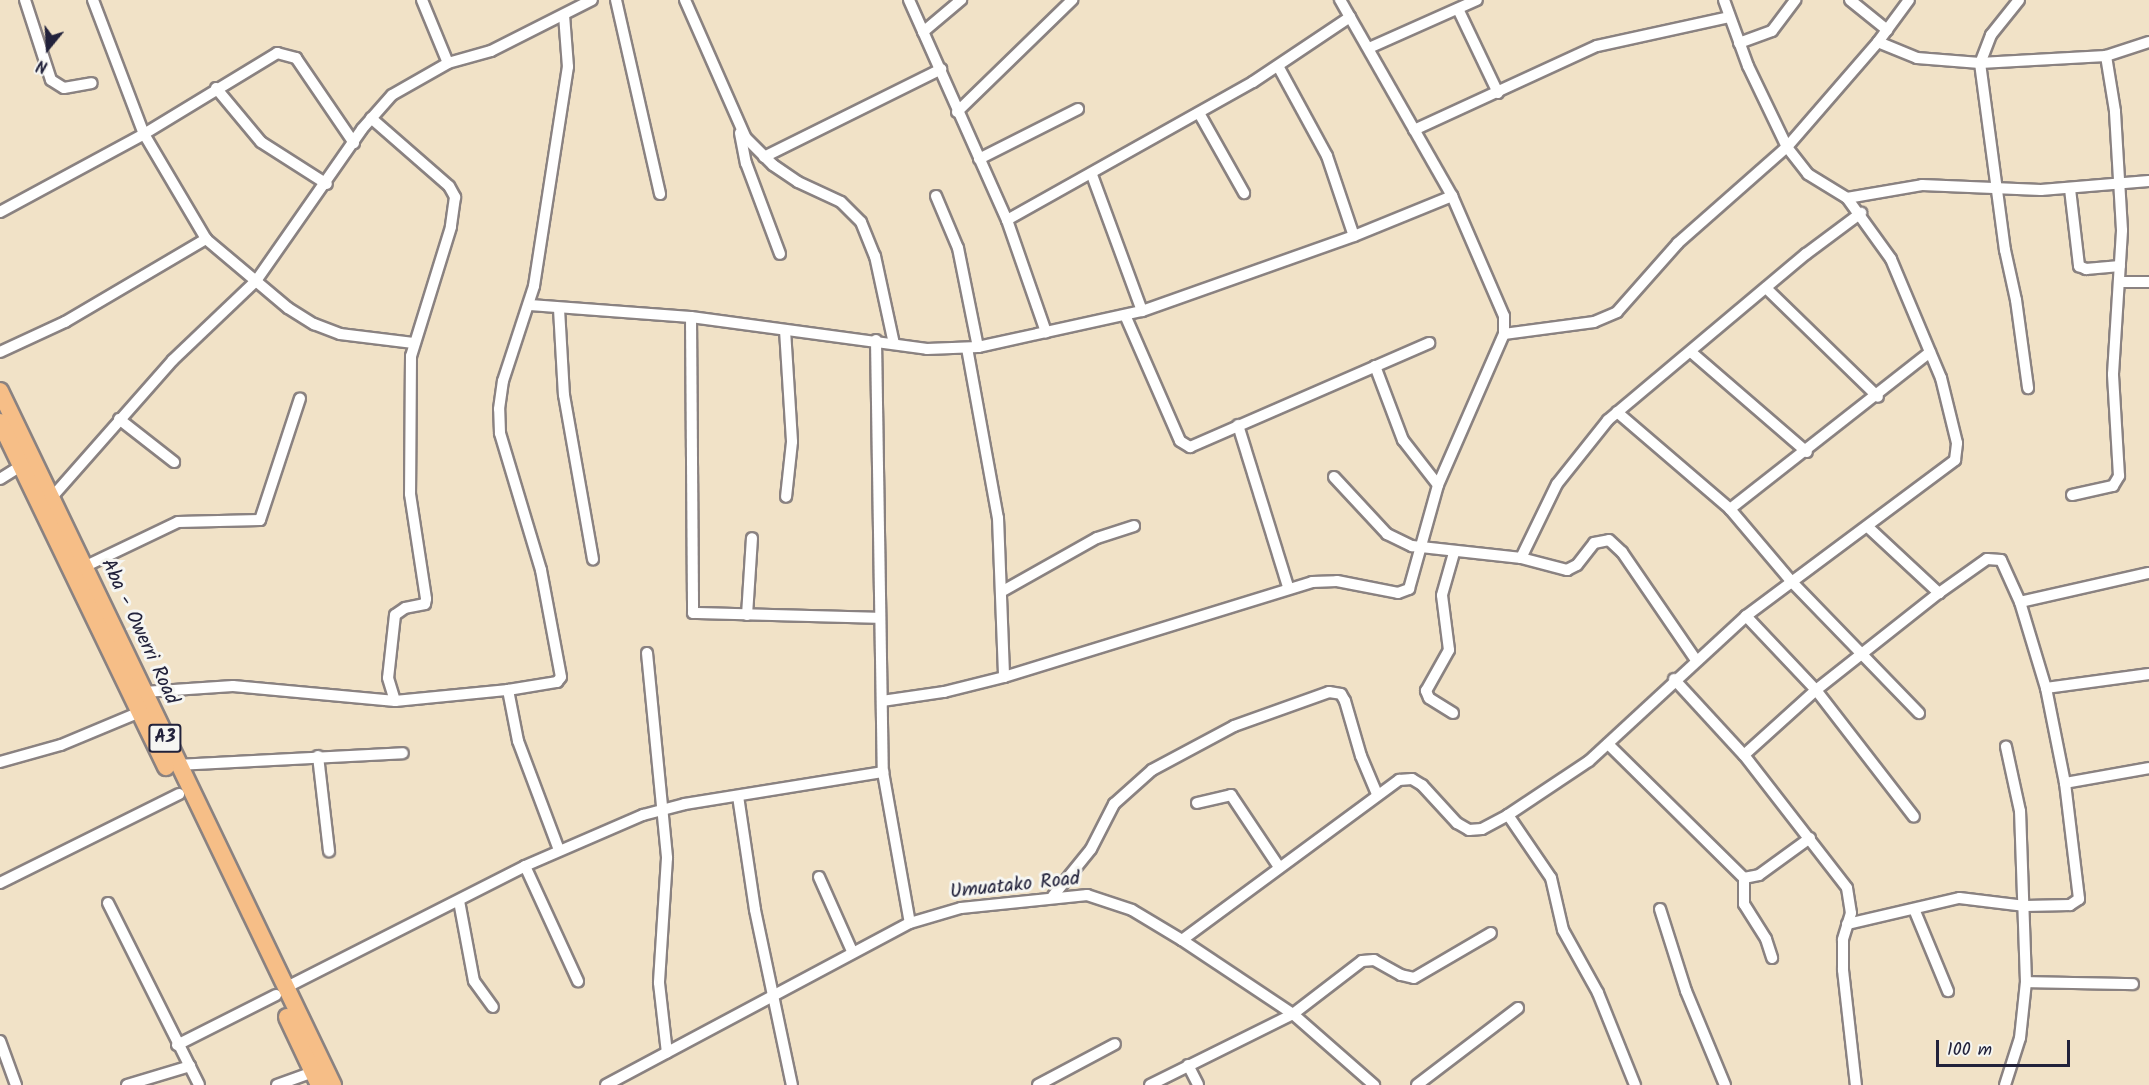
<!DOCTYPE html>
<style>
body{margin:0}
#map{position:relative;width:2149px;height:1085px;overflow:hidden;background:#f1e2c7;font-family:Kalam,sans-serif}
div>[style]{position:absolute}
[style*='--x']{left:calc(var(--x)*1px);top:calc(var(--y)*1px);width:calc(var(--w)*1px);rotate:calc(var(--a)*1deg)}
.roads{filter:drop-shadow(2px 0 #8a8281) drop-shadow(-2px 0 #8a8281) drop-shadow(0 2px #8a8281) drop-shadow(0 -2px #8a8281)}
.street>*{height:10px;margin:-5px;padding:0 5px;transform-origin:5px;border-radius:5px;background:#fff}
.primary>*{height:16px;margin:-8px;padding:0 8px;transform-origin:8px;border-radius:8px;background:#f6be87}
span{translate:-50% -50%;white-space:nowrap;text-align:center;line-height:1.15;-webkit-text-stroke:6px #f6f6f2;paint-order:stroke}
.shield-label span{padding:2px 4px;background:#f6f6f2;border:2px solid;border-radius:4px;-webkit-text-stroke-width:0}
.shield-label{font-size:18px;color:#22223b;font-weight:700}
.street-label{font-size:20px;color:#22223b}
.north{position:absolute;left:18px;top:18px;width:60px;height:60px;-webkit-text-stroke:4px #f6f6f2;paint-order:stroke;rotate:198deg;font-size:16px;font-weight:700;line-height:24px;text-align:center;color:#22223b}
.north::after{content:'';display:block;margin:auto;width:21px;height:27px;background:#22223b;clip-path:polygon(50% 0,100% 100%,50% 72%,0 100%)}
.scale{position:absolute;left:1936px;top:1040px;width:134px;height:27px;box-sizing:border-box;border:3px solid #22223b;border-top:0;padding-left:8px;font-size:18px;line-height:21px;white-space:nowrap;color:#22223b;-webkit-text-stroke:4px #f6f6f2;paint-order:stroke}
</style>
<div id="map">
<div class="roads">
<div class="street">
<i style="--x:25;--y:0;--w:84;--a:72"></i>
<i style="--x:51;--y:80;--w:15;--a:32"></i>
<i style="--x:64;--y:88;--w:28;--a:-10"></i>
<i style="--x:93;--y:0;--w:143;--a:69.2"></i>
<i style="--x:144;--y:134;--w:122;--a:59.4"></i>
<i style="--x:206;--y:239;--w:107;--a:40.1"></i>
<i style="--x:288;--y:308;--w:31;--a:32"></i>
<i style="--x:314;--y:324;--w:28;--a:21"></i>
<i style="--x:340;--y:334;--w:74;--a:7"></i>
<i style="--x:422;--y:0;--w:68;--a:67.6"></i>
<i style="--x:616;--y:0;--w:199;--a:77.2"></i>
<i style="--x:685;--y:0;--w:151;--a:66.2"></i>
<i style="--x:746;--y:138;--w:38;--a:45"></i>
<i style="--x:773;--y:165;--w:30;--a:34"></i>
<i style="--x:798;--y:182;--w:47;--a:24.9"></i>
<i style="--x:841;--y:202;--w:28;--a:45"></i>
<i style="--x:861;--y:222;--w:37;--a:68"></i>
<i style="--x:875;--y:256;--w:90;--a:77.8"></i>
<i style="--x:909;--y:0;--w:241;--a:66"></i>
<i style="--x:1007;--y:220;--w:119;--a:70.8"></i>
<i style="--x:1850;--y:0;--w:48;--a:39"></i>
<i style="--x:2019;--y:0;--w:45;--a:128.7"></i>
<i style="--x:1991;--y:35;--w:30;--a:111"></i>
<i style="--x:1980;--y:63;--w:189;--a:82.4"></i>
<i style="--x:2005;--y:250;--w:51;--a:77.6"></i>
<i style="--x:2016;--y:300;--w:89;--a:82.2"></i>
<i style="--x:1458;--y:9;--w:93;--a:64.5"></i>
<i style="--x:923;--y:32;--w:50;--a:-40.1"></i>
<i style="--x:1878;--y:42;--w:42;--a:22.3"></i>
<i style="--x:1917;--y:58;--w:63;--a:4.5"></i>
<i style="--x:1980;--y:63;--w:126;--a:-3.2"></i>
<i style="--x:2106;--y:56;--w:45;--a:-18"></i>
<i style="--x:1739;--y:43;--w:35;--a:-20"></i>
<i style="--x:1772;--y:31;--w:39;--a:-53"></i>
<i style="--x:1369;--y:48;--w:118;--a:-24"></i>
<i style="--x:1278;--y:66;--w:102;--a:61.4"></i>
<i style="--x:1327;--y:156;--w:84;--a:71.4"></i>
<i style="--x:216;--y:88;--w:70;--a:50.2"></i>
<i style="--x:261;--y:142;--w:78;--a:32.5"></i>
<i style="--x:957;--y:112;--w:161;--a:-44.2"></i>
<i style="--x:1199;--y:113;--w:92;--a:60.6"></i>
<i style="--x:371;--y:118;--w:103;--a:41.1"></i>
<i style="--x:449;--y:186;--w:13;--a:61"></i>
<i style="--x:455;--y:197;--w:30;--a:98"></i>
<i style="--x:451;--y:227;--w:135;--a:107.2"></i>
<i style="--x:411;--y:356;--w:138;--a:90.4"></i>
<i style="--x:410;--y:494;--w:106;--a:81.3"></i>
<i style="--x:426;--y:599;--w:5;--a:101"></i>
<i style="--x:425;--y:604;--w:20;--a:169"></i>
<i style="--x:405;--y:608;--w:12;--a:145"></i>
<i style="--x:395;--y:615;--w:63;--a:96.3"></i>
<i style="--x:388;--y:678;--w:24;--a:73"></i>
<i style="--x:1414;--y:130;--w:201;--a:-24.7"></i>
<i style="--x:1597;--y:46;--w:135;--a:-12.4"></i>
<i style="--x:740;--y:133;--w:31;--a:79"></i>
<i style="--x:746;--y:163;--w:97;--a:69.5"></i>
<i style="--x:764;--y:157;--w:198;--a:-26.4"></i>
<i style="--x:979;--y:159;--w:111;--a:-26.8"></i>
<i style="--x:1092;--y:175;--w:145;--a:69.8"></i>
<i style="--x:2070;--y:189;--w:78;--a:83.3"></i>
<i style="--x:2079;--y:266;--w:8;--a:23"></i>
<i style="--x:2086;--y:269;--w:34;--a:-5"></i>
<i style="--x:936;--y:196;--w:56;--a:67.1"></i>
<i style="--x:958;--y:248;--w:101;--a:78.6"></i>
<i style="--x:1847;--y:198;--w:76;--a:-9.8"></i>
<i style="--x:1922;--y:185;--w:119;--a:2.4"></i>
<i style="--x:2041;--y:190;--w:108;--a:-4.8"></i>
<i style="--x:0;--y:212;--w:164;--a:-28.4"></i>
<i style="--x:144;--y:134;--w:156;--a:-31.3"></i>
<i style="--x:277;--y:53;--w:20;--a:15"></i>
<i style="--x:296;--y:58;--w:103;--a:55.7"></i>
<i style="--x:1007;--y:220;--w:282;--a:-29.3"></i>
<i style="--x:1253;--y:82;--w:117;--a:-33.8"></i>
<i style="--x:2119;--y:282;--w:30;--a:0"></i>
<i style="--x:1766;--y:288;--w:156;--a:44.2"></i>
<i style="--x:530;--y:305;--w:161;--a:4.3"></i>
<i style="--x:691;--y:317;--w:238;--a:7.7"></i>
<i style="--x:927;--y:349;--w:51;--a:-2.2"></i>
<i style="--x:978;--y:347;--w:168;--a:-12.4"></i>
<i style="--x:1142;--y:311;--w:225;--a:-19.5"></i>
<i style="--x:1354;--y:236;--w:106;--a:-22.2"></i>
<i style="--x:559;--y:309;--w:86;--a:86.7"></i>
<i style="--x:564;--y:395;--w:167;--a:80"></i>
<i style="--x:1125;--y:315;--w:137;--a:66.4"></i>
<i style="--x:1180;--y:441;--w:12;--a:31"></i>
<i style="--x:1190;--y:447;--w:261;--a:-23.5"></i>
<i style="--x:691;--y:317;--w:296;--a:89.6"></i>
<i style="--x:693;--y:613;--w:187;--a:1.5"></i>
<i style="--x:785;--y:330;--w:112;--a:86.4"></i>
<i style="--x:792;--y:442;--w:55;--a:96.2"></i>
<i style="--x:1504;--y:334;--w:91;--a:-7.6"></i>
<i style="--x:1594;--y:322;--w:25;--a:-23"></i>
<i style="--x:1617;--y:312;--w:92;--a:-48.5"></i>
<i style="--x:1678;--y:243;--w:145;--a:-41.4"></i>
<i style="--x:1787;--y:147;--w:139;--a:-49.1"></i>
<i style="--x:1878;--y:42;--w:52;--a:-53.6"></i>
<i style="--x:876;--y:340;--w:432;--a:89.1"></i>
<i style="--x:883;--y:772;--w:153;--a:79.9"></i>
<i style="--x:967;--y:348;--w:173;--a:79.7"></i>
<i style="--x:998;--y:518;--w:159;--a:87.8"></i>
<i style="--x:0;--y:352;--w:72;--a:-24.8"></i>
<i style="--x:65;--y:322;--w:164;--a:-30.5"></i>
<i style="--x:1691;--y:352;--w:153;--a:40.8"></i>
<i style="--x:1375;--y:366;--w:79;--a:69.3"></i>
<i style="--x:1403;--y:440;--w:57;--a:52.1"></i>
<i style="--x:1617;--y:412;--w:149;--a:40.6"></i>
<i style="--x:1730;--y:509;--w:94;--a:49.7"></i>
<i style="--x:1791;--y:581;--w:184;--a:45.9"></i>
<i style="--x:119;--y:419;--w:70;--a:38"></i>
<i style="--x:1238;--y:425;--w:170;--a:72.8"></i>
<i style="--x:1334;--y:477;--w:78;--a:47.1"></i>
<i style="--x:1387;--y:534;--w:28;--a:26"></i>
<i style="--x:1412;--y:546;--w:110;--a:6.3"></i>
<i style="--x:1521;--y:558;--w:48;--a:14.6"></i>
<i style="--x:1567;--y:570;--w:11;--a:-27"></i>
<i style="--x:1577;--y:565;--w:28;--a:-52"></i>
<i style="--x:1594;--y:543;--w:15;--a:-11"></i>
<i style="--x:1609;--y:540;--w:18;--a:43"></i>
<i style="--x:1622;--y:552;--w:131;--a:55.6"></i>
<i style="--x:0;--y:479;--w:25;--a:-32"></i>
<i style="--x:2072;--y:495;--w:42;--a:-12.4"></i>
<i style="--x:2113;--y:486;--w:12;--a:-59"></i>
<i style="--x:2119;--y:476;--w:102;--a:-93.4"></i>
<i style="--x:2113;--y:374;--w:144;--a:-86.4"></i>
<i style="--x:2122;--y:230;--w:119;--a:-93.4"></i>
<i style="--x:2115;--y:111;--w:56;--a:-99.3"></i>
<i style="--x:53;--y:496;--w:181;--a:-48.6"></i>
<i style="--x:173;--y:360;--w:115;--a:-43.6"></i>
<i style="--x:256;--y:281;--w:185;--a:-55.1"></i>
<i style="--x:362;--y:129;--w:45;--a:-48.6"></i>
<i style="--x:392;--y:95;--w:64;--a:-29.7"></i>
<i style="--x:448;--y:63;--w:45;--a:-15.6"></i>
<i style="--x:491;--y:51;--w:113;--a:-26.8"></i>
<i style="--x:1730;--y:509;--w:254;--a:-38.1"></i>
<i style="--x:1869;--y:528;--w:96;--a:42.9"></i>
<i style="--x:1521;--y:558;--w:82;--a:-64.1"></i>
<i style="--x:1557;--y:484;--w:82;--a:-51.4"></i>
<i style="--x:1608;--y:420;--w:258;--a:-40"></i>
<i style="--x:1806;--y:254;--w:69;--a:-36.7"></i>
<i style="--x:86;--y:566;--w:102;--a:-25.6"></i>
<i style="--x:178;--y:522;--w:82;--a:-1.4"></i>
<i style="--x:260;--y:520;--w:128;--a:-71.8"></i>
<i style="--x:1001;--y:592;--w:110;--a:-29.4"></i>
<i style="--x:1097;--y:538;--w:39;--a:-18"></i>
<i style="--x:2020;--y:602;--w:132;--a:-12.7"></i>
<i style="--x:747;--y:615;--w:77;--a:-86.3"></i>
<i style="--x:1746;--y:616;--w:102;--a:46.6"></i>
<i style="--x:1816;--y:690;--w:160;--a:52.3"></i>
<i style="--x:647;--y:653;--w:206;--a:84.4"></i>
<i style="--x:667;--y:858;--w:125;--a:93.7"></i>
<i style="--x:659;--y:983;--w:70;--a:83.5"></i>
<i style="--x:1674;--y:679;--w:103;--a:47.4"></i>
<i style="--x:1744;--y:755;--w:168;--a:52.2"></i>
<i style="--x:1847;--y:888;--w:25;--a:81"></i>
<i style="--x:1851;--y:913;--w:28;--a:107"></i>
<i style="--x:1843;--y:940;--w:30;--a:90"></i>
<i style="--x:1843;--y:970;--w:116;--a:83.6"></i>
<i style="--x:2046;--y:688;--w:104;--a:-7.7"></i>
<i style="--x:508;--y:690;--w:52;--a:78.9"></i>
<i style="--x:518;--y:741;--w:116;--a:69.4"></i>
<i style="--x:144;--y:692;--w:89;--a:-3.9"></i>
<i style="--x:233;--y:686;--w:163;--a:5.3"></i>
<i style="--x:395;--y:701;--w:114;--a:-5.6"></i>
<i style="--x:508;--y:690;--w:50;--a:-9.3"></i>
<i style="--x:557;--y:682;--w:6;--a:-51"></i>
<i style="--x:561;--y:677;--w:109;--a:-100.6"></i>
<i style="--x:541;--y:570;--w:143;--a:-106.7"></i>
<i style="--x:500;--y:433;--w:24;--a:-92"></i>
<i style="--x:499;--y:409;--w:28;--a:-82"></i>
<i style="--x:503;--y:381;--w:100;--a:-71.9"></i>
<i style="--x:534;--y:286;--w:222;--a:-81.2"></i>
<i style="--x:568;--y:67;--w:52;--a:-94.4"></i>
<i style="--x:882;--y:701;--w:63;--a:-8.3"></i>
<i style="--x:944;--y:692;--w:62;--a:-14"></i>
<i style="--x:1004;--y:677;--w:322;--a:-17.1"></i>
<i style="--x:1312;--y:582;--w:25;--a:-2"></i>
<i style="--x:1337;--y:581;--w:62;--a:11.1"></i>
<i style="--x:1398;--y:593;--w:12;--a:-20"></i>
<i style="--x:1409;--y:589;--w:108;--a:-74.4"></i>
<i style="--x:1438;--y:485;--w:165;--a:-66.4"></i>
<i style="--x:1504;--y:334;--w:18;--a:-90"></i>
<i style="--x:1504;--y:316;--w:131;--a:-113.4"></i>
<i style="--x:1452;--y:196;--w:226;--a:-119.7"></i>
<i style="--x:1453;--y:713;--w:28;--a:-148"></i>
<i style="--x:1429;--y:698;--w:8;--a:-113"></i>
<i style="--x:1426;--y:691;--w:47;--a:-60.7"></i>
<i style="--x:1449;--y:650;--w:55;--a:-97.3"></i>
<i style="--x:1442;--y:595;--w:44;--a:-74.1"></i>
<i style="--x:1608;--y:744;--w:191;--a:44.6"></i>
<i style="--x:1744;--y:878;--w:15;--a:-11"></i>
<i style="--x:1759;--y:875;--w:63;--a:-36"></i>
<i style="--x:1744;--y:755;--w:97;--a:-42.1"></i>
<i style="--x:1816;--y:690;--w:157;--a:-38.3"></i>
<i style="--x:1939;--y:593;--w:59;--a:-35.3"></i>
<i style="--x:1987;--y:559;--w:14;--a:4"></i>
<i style="--x:2001;--y:560;--w:46;--a:65.7"></i>
<i style="--x:2020;--y:602;--w:90;--a:73.2"></i>
<i style="--x:2046;--y:688;--w:97;--a:78.7"></i>
<i style="--x:2065;--y:783;--w:117;--a:83.1"></i>
<i style="--x:2079;--y:899;--w:11;--a:146"></i>
<i style="--x:2070;--y:905;--w:45;--a:178.7"></i>
<i style="--x:2025;--y:906;--w:66;--a:-173.1"></i>
<i style="--x:1959;--y:898;--w:115;--a:166.9"></i>
<i style="--x:318;--y:756;--w:96;--a:83.4"></i>
<i style="--x:0;--y:762;--w:63;--a:-15.6"></i>
<i style="--x:61;--y:745;--w:86;--a:-22.7"></i>
<i style="--x:177;--y:765;--w:226;--a:-3"></i>
<i style="--x:2065;--y:783;--w:85;--a:-10.1"></i>
<i style="--x:738;--y:796;--w:115;--a:81.5"></i>
<i style="--x:755;--y:910;--w:179;--a:78.1"></i>
<i style="--x:1197;--y:803;--w:35;--a:-13"></i>
<i style="--x:1231;--y:795;--w:87;--a:56.3"></i>
<i style="--x:1508;--y:815;--w:76;--a:55.7"></i>
<i style="--x:1551;--y:878;--w:53;--a:77"></i>
<i style="--x:1563;--y:930;--w:72;--a:60.9"></i>
<i style="--x:1598;--y:993;--w:99;--a:68.1"></i>
<i style="--x:525;--y:866;--w:127;--a:65.3"></i>
<i style="--x:819;--y:877;--w:81;--a:66"></i>
<i style="--x:1744;--y:878;--w:26;--a:90"></i>
<i style="--x:1744;--y:904;--w:41;--a:57.8"></i>
<i style="--x:1766;--y:939;--w:20;--a:72"></i>
<i style="--x:0;--y:883;--w:200;--a:-26.4"></i>
<i style="--x:1053;--y:896;--w:60;--a:-51"></i>
<i style="--x:1091;--y:849;--w:51;--a:-62.9"></i>
<i style="--x:1114;--y:804;--w:51;--a:-41.8"></i>
<i style="--x:1152;--y:770;--w:93;--a:-28.2"></i>
<i style="--x:1234;--y:726;--w:101;--a:-19.7"></i>
<i style="--x:1329;--y:692;--w:12;--a:9"></i>
<i style="--x:1341;--y:694;--w:8;--a:60"></i>
<i style="--x:1345;--y:701;--w:57;--a:73.8"></i>
<i style="--x:1361;--y:756;--w:41;--a:67.2"></i>
<i style="--x:459;--y:901;--w:81;--a:79.4"></i>
<i style="--x:474;--y:981;--w:32;--a:54"></i>
<i style="--x:108;--y:903;--w:203;--a:63.4"></i>
<i style="--x:1660;--y:909;--w:86;--a:72.4"></i>
<i style="--x:1686;--y:991;--w:102;--a:67.5"></i>
<i style="--x:1914;--y:909;--w:89;--a:67.5"></i>
<i style="--x:1182;--y:940;--w:270;--a:-36.4"></i>
<i style="--x:1399;--y:780;--w:13;--a:-4"></i>
<i style="--x:1412;--y:779;--w:12;--a:31"></i>
<i style="--x:1422;--y:785;--w:52;--a:47.4"></i>
<i style="--x:1457;--y:823;--w:14;--a:30"></i>
<i style="--x:1469;--y:830;--w:13;--a:-4"></i>
<i style="--x:1482;--y:829;--w:30;--a:-28"></i>
<i style="--x:1508;--y:815;--w:97;--a:-33.7"></i>
<i style="--x:1589;--y:761;--w:214;--a:-42.7"></i>
<i style="--x:1746;--y:616;--w:261;--a:-36.7"></i>
<i style="--x:1955;--y:460;--w:17;--a:-83"></i>
<i style="--x:1957;--y:443;--w:67;--a:-103.8"></i>
<i style="--x:1941;--y:378;--w:129;--a:-112.8"></i>
<i style="--x:1891;--y:259;--w:75;--a:-125.8"></i>
<i style="--x:1847;--y:198;--w:46;--a:-148.4"></i>
<i style="--x:1808;--y:174;--w:34;--a:-128"></i>
<i style="--x:1787;--y:147;--w:90;--a:-115.7"></i>
<i style="--x:1748;--y:66;--w:70;--a:-110"></i>
<i style="--x:2026;--y:982;--w:107;--a:1.1"></i>
<i style="--x:285;--y:988;--w:269;--a:-26.9"></i>
<i style="--x:525;--y:866;--w:129;--a:-23.4"></i>
<i style="--x:643;--y:815;--w:43;--a:-14.7"></i>
<i style="--x:685;--y:804;--w:201;--a:-9.2"></i>
<i style="--x:0;--y:1041;--w:47;--a:70"></i>
<i style="--x:177;--y:1045;--w:111;--a:-26.8"></i>
<i style="--x:1188;--y:1065;--w:22;--a:63"></i>
<i style="--x:127;--y:1085;--w:66;--a:-16.8"></i>
<i style="--x:277;--y:1085;--w:45;--a:-19.7"></i>
<i style="--x:606;--y:1085;--w:344;--a:-28.1"></i>
<i style="--x:910;--y:923;--w:53;--a:-16.4"></i>
<i style="--x:961;--y:908;--w:127;--a:-5.9"></i>
<i style="--x:1087;--y:895;--w:47;--a:18.4"></i>
<i style="--x:1132;--y:910;--w:58;--a:31"></i>
<i style="--x:1182;--y:940;--w:133;--a:33.7"></i>
<i style="--x:1293;--y:1014;--w:108;--a:41.2"></i>
<i style="--x:1038;--y:1085;--w:87;--a:-28"></i>
<i style="--x:1150;--y:1085;--w:160;--a:-26.4"></i>
<i style="--x:1293;--y:1014;--w:87;--a:-37.5"></i>
<i style="--x:1362;--y:961;--w:12;--a:-5"></i>
<i style="--x:1374;--y:960;--w:31;--a:29"></i>
<i style="--x:1401;--y:975;--w:13;--a:13"></i>
<i style="--x:1414;--y:978;--w:89;--a:-30.3"></i>
<i style="--x:1417;--y:1085;--w:127;--a:-37.3"></i>
<i style="--x:2005;--y:1085;--w:49;--a:-72.3"></i>
<i style="--x:2020;--y:1038;--w:56;--a:-83.9"></i>
<i style="--x:2026;--y:982;--w:171;--a:-92"></i>
<i style="--x:2020;--y:811;--w:66;--a:-102.3"></i>
</div>
<div class="primary">
<i style="--x:0;--y:391;--w:770;--a:64.37"></i>
<i style="--x:0;--y:422;--w:383;--a:64.3"></i>
<i style="--x:287;--y:1017;--w:75;--a:64.8"></i>
</div>
</div>
<div class="shield-label">
<span style="left:165px;top:738px">A3</span>
</div>
<div class="street-label">
<span style="left:139px;top:632px;rotate:65deg">Aba - Owerri Road</span>
<span style="left:1015px;top:886px;rotate:-6deg">Umuatako Road</span>
</div>
<div class="north">N</div>
<div class="scale">100 m</div>
</div>
